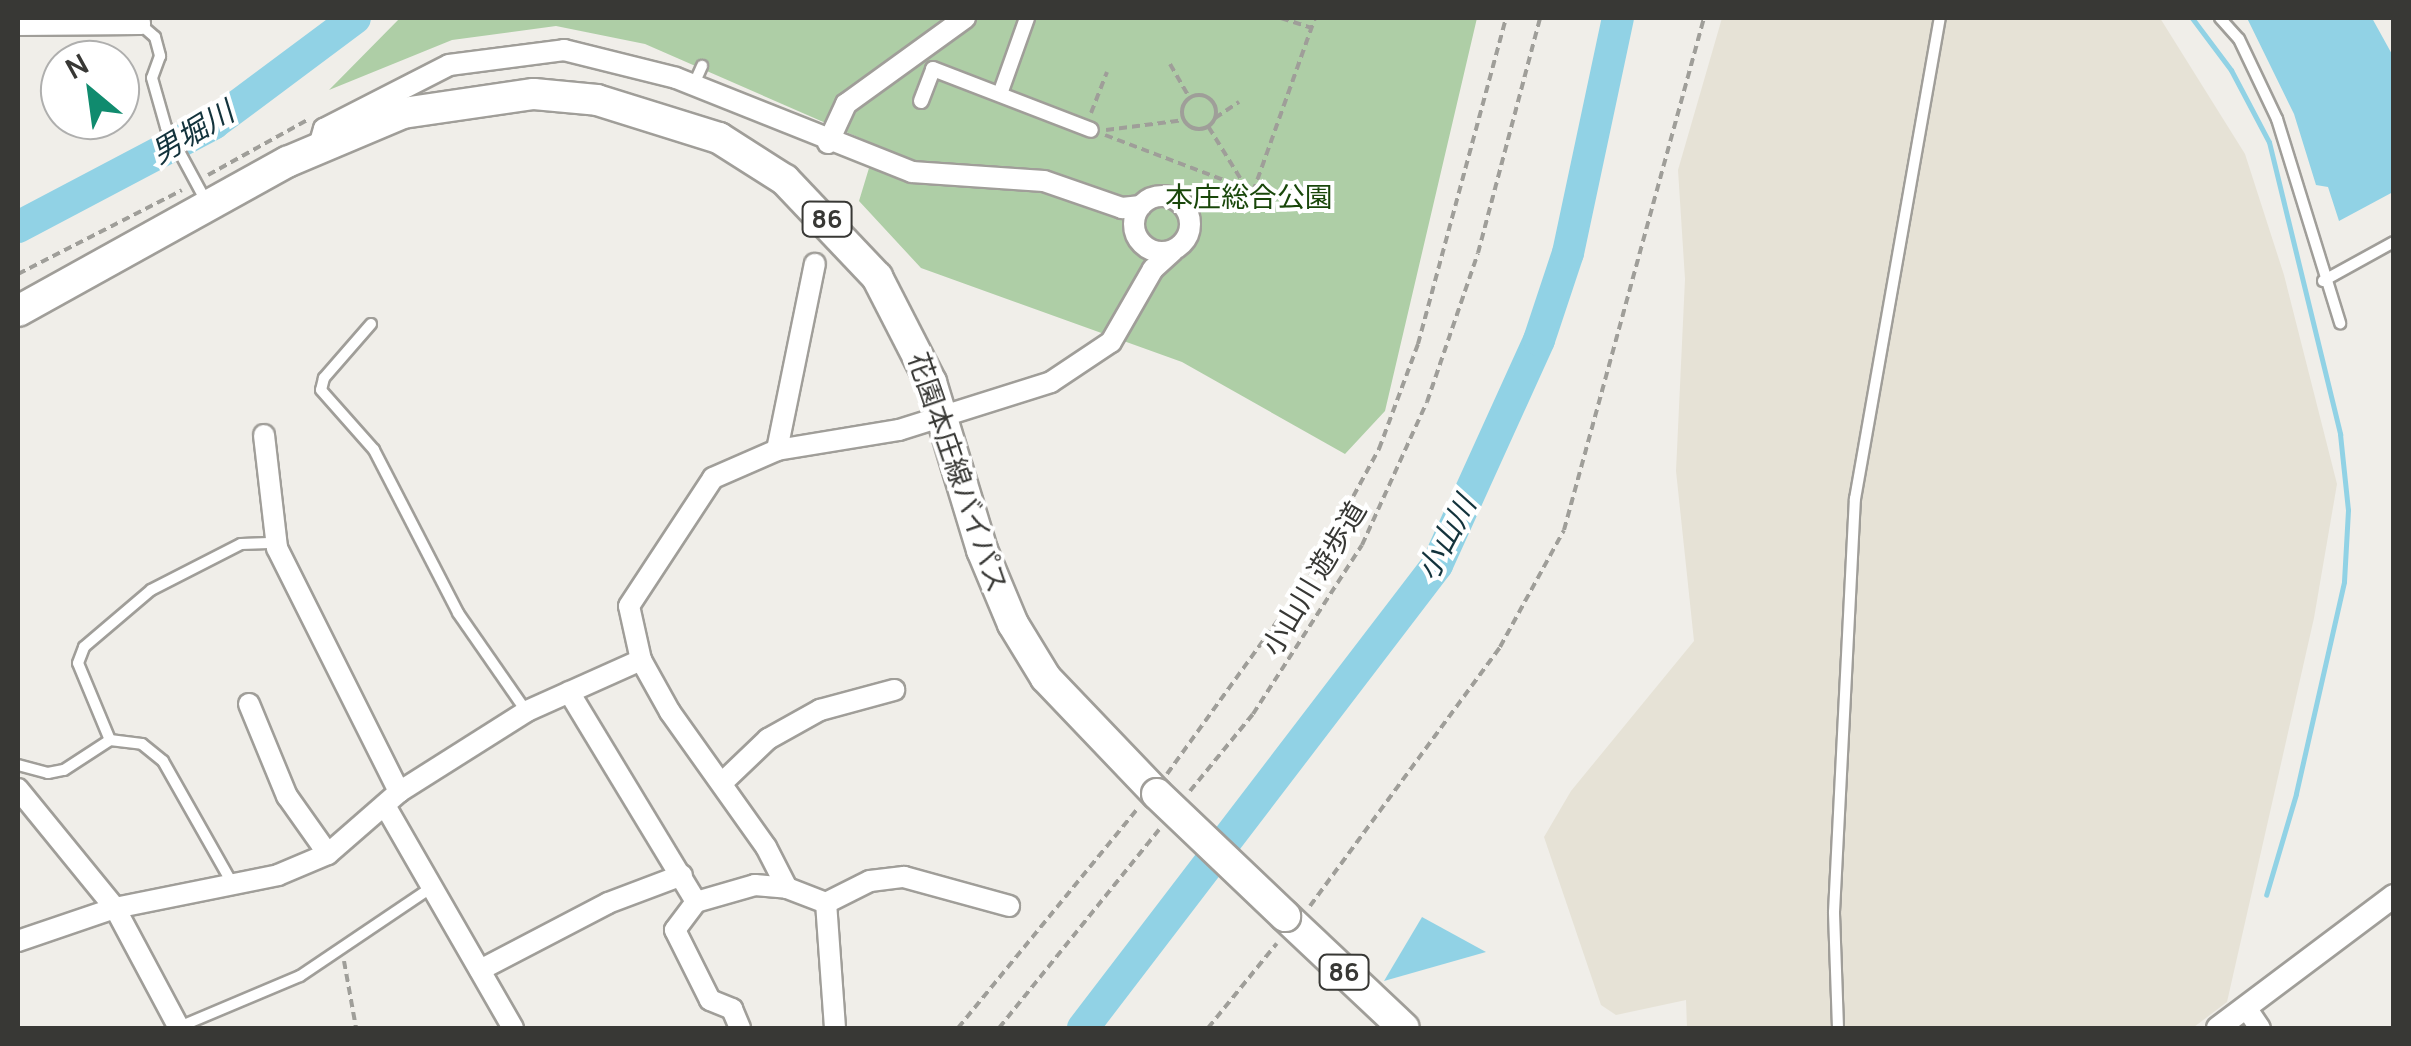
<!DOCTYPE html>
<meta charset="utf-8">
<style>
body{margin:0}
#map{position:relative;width:2411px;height:1046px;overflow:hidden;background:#f0eee9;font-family:Manrope,"Noto Sans JP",sans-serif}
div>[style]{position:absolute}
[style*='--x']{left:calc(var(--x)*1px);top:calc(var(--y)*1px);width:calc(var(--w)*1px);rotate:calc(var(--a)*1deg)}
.built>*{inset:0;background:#e6e2d6}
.green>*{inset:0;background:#aecea6}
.water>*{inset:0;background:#91d2e5}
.stream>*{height:5px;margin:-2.5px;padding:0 2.5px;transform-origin:2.5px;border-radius:2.5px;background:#91d2e5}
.river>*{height:32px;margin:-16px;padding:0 16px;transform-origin:16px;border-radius:16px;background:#91d2e5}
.path>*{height:4px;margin-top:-2px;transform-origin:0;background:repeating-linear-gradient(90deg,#9f9e99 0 8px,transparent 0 13px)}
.path>.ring{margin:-2px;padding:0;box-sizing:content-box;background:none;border:4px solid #9f9e99;border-radius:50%}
.roads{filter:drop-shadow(2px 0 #a09e99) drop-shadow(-2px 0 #a09e99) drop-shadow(0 2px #a09e99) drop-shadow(0 -2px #a09e99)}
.service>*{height:10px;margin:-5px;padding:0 5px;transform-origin:5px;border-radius:5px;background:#fff}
.pedestrian>*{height:14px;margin:-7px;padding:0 7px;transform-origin:7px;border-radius:7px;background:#fff}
.minor>*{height:20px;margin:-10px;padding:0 10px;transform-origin:10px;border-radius:10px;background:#fff}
.minor>.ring{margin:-10px;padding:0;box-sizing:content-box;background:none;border:20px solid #fff;border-radius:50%}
.tertiary>*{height:22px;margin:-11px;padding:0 11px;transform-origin:11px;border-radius:11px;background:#fff}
.primary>*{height:30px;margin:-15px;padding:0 15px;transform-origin:15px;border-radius:15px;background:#fff}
.bridges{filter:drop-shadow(2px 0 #a09e99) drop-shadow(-2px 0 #a09e99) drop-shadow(0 2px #a09e99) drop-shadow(0 -2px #a09e99)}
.primary-bridge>*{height:30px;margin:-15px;padding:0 15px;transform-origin:15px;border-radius:15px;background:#fff}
span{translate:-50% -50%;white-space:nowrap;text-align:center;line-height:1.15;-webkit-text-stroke:8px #fff;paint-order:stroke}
.shield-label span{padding:2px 8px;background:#fff;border:2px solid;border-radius:8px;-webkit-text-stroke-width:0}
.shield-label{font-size:25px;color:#383835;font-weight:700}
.park-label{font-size:28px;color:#19470a}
.street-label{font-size:28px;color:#383835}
.water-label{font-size:30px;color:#13333c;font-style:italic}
.frame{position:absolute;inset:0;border:20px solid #383835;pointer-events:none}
.north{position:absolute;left:40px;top:40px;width:100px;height:100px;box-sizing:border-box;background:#fff;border:2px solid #afafae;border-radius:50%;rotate:331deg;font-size:28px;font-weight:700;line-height:40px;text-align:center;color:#383835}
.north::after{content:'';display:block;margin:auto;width:35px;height:45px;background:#108b6e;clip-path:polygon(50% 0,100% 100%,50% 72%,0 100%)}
</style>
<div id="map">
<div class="built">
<i style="clip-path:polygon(1722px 18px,2160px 18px,2245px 154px,2284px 275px,2337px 484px,2314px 618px,2227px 1002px,2194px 1027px,1687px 1028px,1686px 1000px,1616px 1015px,1601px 1005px,1544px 837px,1571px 791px,1694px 641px,1676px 471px,1685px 279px,1678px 170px)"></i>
</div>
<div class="green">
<i style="clip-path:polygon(400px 18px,1477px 18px,1385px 411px,1345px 454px,1182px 362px,921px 268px,859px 201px,876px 145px,645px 44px,556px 26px,452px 40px,329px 90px)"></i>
</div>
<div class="water">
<i style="clip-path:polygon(2247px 18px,2372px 18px,2393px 56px,2393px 192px,2339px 221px,2328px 187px,2316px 185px,2294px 114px)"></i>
<i style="clip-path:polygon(1422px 917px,1486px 952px,1384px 981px)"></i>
</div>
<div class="stream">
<i style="--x:2192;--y:18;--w:65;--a:53.1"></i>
<i style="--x:2231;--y:70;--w:81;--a:62.2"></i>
<i style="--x:2269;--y:142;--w:301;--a:76.3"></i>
<i style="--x:2340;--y:434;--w:76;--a:84"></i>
<i style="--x:2348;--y:510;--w:72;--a:93.2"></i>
<i style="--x:2344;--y:582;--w:217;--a:102.8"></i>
<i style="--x:2296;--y:794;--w:105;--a:106.5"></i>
</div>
<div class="river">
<i style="--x:18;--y:227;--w:221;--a:-27.8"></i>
<i style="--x:213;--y:124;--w:177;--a:-36.7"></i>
<i style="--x:1083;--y:1028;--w:583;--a:-52.6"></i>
<i style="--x:1437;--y:565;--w:247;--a:-65.6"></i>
<i style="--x:1539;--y:340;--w:92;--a:-71.6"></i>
<i style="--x:1568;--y:253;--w:240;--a:-78"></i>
</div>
<div class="path">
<i style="--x:1281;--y:18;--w:32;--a:18"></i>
<i style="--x:1170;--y:64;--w:39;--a:60"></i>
<i class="ring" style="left:1182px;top:95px;width:30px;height:30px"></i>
<i style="--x:1091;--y:113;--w:44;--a:-68.7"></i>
<i style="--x:1215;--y:118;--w:29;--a:-34"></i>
<i style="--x:1106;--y:130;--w:79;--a:-7.3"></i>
<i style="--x:1105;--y:135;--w:152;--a:20.8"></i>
<i style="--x:1247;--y:189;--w:74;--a:-121.8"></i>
<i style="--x:208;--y:175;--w:115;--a:-29"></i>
<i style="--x:1247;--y:189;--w:7;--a:27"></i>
<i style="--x:1253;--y:192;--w:185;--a:-70.4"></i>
<i style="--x:18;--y:274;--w:184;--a:-27.1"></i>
<i style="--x:1167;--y:774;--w:244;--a:-54.2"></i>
<i style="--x:1310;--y:576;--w:145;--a:-61.5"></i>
<i style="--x:1379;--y:449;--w:112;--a:-69.6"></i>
<i style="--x:1418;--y:344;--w:338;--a:-74.9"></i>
<i style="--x:1190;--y:791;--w:99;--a:-50.7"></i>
<i style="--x:1253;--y:714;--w:201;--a:-57.2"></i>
<i style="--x:1362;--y:545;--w:157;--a:-65.6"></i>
<i style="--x:1427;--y:402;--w:157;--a:-71.1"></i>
<i style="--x:1478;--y:253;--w:243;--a:-75.2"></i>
<i style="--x:1310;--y:906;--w:321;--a:-53.7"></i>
<i style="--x:1500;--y:647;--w:133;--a:-61.3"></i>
<i style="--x:1564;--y:530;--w:531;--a:-74.71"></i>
<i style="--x:344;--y:961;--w:68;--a:79.8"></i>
<i style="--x:958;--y:1028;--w:284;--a:-50.7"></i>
<i style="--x:999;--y:1028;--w:255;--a:-51.1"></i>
<i style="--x:1208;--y:1028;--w:109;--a:-50.9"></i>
</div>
<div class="roads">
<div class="service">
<i style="--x:2220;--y:18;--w:28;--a:48"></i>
<i style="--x:2239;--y:39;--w:89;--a:64.6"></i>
<i style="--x:2277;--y:119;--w:214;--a:72.8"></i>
<i style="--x:140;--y:24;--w:20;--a:41"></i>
<i style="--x:155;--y:37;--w:20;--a:75"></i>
<i style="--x:160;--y:56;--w:23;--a:110"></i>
<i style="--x:152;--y:78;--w:51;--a:74.1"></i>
<i style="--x:166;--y:127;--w:86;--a:61.7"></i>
<i style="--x:694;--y:84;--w:20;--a:-66"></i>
<i style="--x:2323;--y:281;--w:81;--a:-28.8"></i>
<i style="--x:371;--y:324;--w:72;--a:131"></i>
<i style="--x:324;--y:378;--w:12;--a:104"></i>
<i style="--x:321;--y:390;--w:80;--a:48.5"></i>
<i style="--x:374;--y:450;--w:183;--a:62.7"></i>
<i style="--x:458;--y:613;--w:119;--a:55.2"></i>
<i style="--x:110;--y:740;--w:32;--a:7"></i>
<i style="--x:142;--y:744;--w:27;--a:39"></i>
<i style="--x:163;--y:761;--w:138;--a:60.5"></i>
<i style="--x:18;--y:765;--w:31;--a:15"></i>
<i style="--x:48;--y:773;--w:16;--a:-11"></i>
<i style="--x:64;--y:770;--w:55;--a:-33.1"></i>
<i style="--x:110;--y:740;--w:83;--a:-112.6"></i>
<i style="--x:78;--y:663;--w:17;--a:-69"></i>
<i style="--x:84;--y:647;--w:88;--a:-40.4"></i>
<i style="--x:151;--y:590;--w:101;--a:-27.1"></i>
<i style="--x:241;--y:544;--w:35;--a:-2"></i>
<i style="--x:179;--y:1027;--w:131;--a:-22.9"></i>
<i style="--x:300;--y:976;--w:159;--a:-34"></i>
<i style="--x:1838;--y:1028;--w:116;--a:-92"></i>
<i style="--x:1834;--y:912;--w:414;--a:-87.1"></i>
<i style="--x:1855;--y:499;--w:488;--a:-80"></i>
</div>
<div class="pedestrian">
<i style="--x:1000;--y:94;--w:81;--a:-70.4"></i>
<i style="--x:921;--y:101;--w:34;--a:-69"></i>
<i style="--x:933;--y:69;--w:169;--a:21.1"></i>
</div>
<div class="minor">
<i style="--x:18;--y:25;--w:122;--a:-0.5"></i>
<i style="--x:140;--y:24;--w:6;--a:-99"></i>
<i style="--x:828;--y:143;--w:43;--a:-65.2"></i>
<i style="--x:846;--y:104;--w:147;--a:-35.9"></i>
<i style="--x:319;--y:146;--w:18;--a:-74"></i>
<i style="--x:324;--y:129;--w:140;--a:-27.1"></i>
<i style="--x:449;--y:65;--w:116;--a:-7.4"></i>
<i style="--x:564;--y:50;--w:115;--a:14"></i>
<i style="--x:676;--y:78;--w:254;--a:21.7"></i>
<i style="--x:912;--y:172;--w:132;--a:3.9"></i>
<i style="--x:1044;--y:181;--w:83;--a:19.1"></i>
<i style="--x:1122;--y:208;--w:19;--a:-6"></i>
<i class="ring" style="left:1134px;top:196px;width:36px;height:36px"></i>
<i style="--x:264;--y:435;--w:114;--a:83.4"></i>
<i style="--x:277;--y:548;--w:273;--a:63.4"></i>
<i style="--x:777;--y:450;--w:190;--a:-78.5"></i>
<i style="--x:569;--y:692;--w:245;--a:58.8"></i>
<i style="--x:696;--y:902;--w:61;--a:-16.1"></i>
<i style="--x:755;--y:885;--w:32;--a:5"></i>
<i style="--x:249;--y:704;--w:100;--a:67.6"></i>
<i style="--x:287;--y:796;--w:71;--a:54.7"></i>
<i style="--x:722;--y:783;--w:64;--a:-43.7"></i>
<i style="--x:768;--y:739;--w:60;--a:-29.1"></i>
<i style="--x:820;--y:710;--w:77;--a:-15.1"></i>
<i style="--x:18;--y:789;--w:154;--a:50.8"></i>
<i style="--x:115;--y:908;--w:136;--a:61.9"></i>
<i style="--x:387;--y:809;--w:253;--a:60.1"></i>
<i style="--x:696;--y:902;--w:35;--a:127"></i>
<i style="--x:675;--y:930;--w:78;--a:63.4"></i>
<i style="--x:710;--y:1000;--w:24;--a:22"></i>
<i style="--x:732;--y:1009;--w:21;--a:67"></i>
<i style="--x:826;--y:903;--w:49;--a:-26.6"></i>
<i style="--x:870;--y:881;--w:34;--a:-7"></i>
<i style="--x:904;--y:877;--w:109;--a:15.4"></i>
<i style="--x:18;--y:941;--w:102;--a:-18.8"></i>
<i style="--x:115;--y:908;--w:166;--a:-11.4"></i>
<i style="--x:278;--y:875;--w:54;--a:-22.8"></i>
<i style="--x:328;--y:854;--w:94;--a:-41.1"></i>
<i style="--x:399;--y:792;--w:151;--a:-32.3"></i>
<i style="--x:527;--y:711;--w:125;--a:-24.1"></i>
<i style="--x:480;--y:970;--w:144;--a:-27.6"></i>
<i style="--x:608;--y:903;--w:79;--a:-20.7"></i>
<i style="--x:2247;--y:1009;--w:23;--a:56"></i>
<i style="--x:835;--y:1028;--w:125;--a:-94.1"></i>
<i style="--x:826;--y:903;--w:42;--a:-159"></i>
<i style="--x:787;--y:888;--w:46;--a:-117.1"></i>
<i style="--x:766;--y:847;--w:166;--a:-125.4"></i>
<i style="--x:670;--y:712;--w:60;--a:-119.1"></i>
<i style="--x:641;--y:660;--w:55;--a:-102.5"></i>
<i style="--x:629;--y:606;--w:153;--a:-56.7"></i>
<i style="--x:713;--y:478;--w:70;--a:-23.6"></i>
<i style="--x:777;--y:450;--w:124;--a:-9.3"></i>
<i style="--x:899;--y:430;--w:159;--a:-17.5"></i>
<i style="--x:1051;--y:382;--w:72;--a:-33.7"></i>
<i style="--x:1111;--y:342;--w:84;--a:-60.1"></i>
<i style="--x:1153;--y:269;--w:27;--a:-42"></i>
</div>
<div class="tertiary">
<i style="--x:2218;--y:1028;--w:220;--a:-36.9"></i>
</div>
<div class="primary">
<i style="--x:18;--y:311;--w:308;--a:-29"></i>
<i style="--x:287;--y:162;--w:126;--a:-22.9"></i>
<i style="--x:403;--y:113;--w:132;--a:-8.3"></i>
<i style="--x:534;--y:94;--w:63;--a:5.4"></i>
<i style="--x:597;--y:100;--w:128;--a:17.3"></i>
<i style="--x:719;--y:138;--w:78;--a:32.5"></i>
<i style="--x:785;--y:180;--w:134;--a:46.5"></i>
<i style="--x:877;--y:277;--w:118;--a:62.8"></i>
<i style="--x:931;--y:382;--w:176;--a:73.1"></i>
<i style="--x:982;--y:550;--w:80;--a:67.3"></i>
<i style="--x:1013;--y:624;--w:63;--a:58.6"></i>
<i style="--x:1046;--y:678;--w:161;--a:46.3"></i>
<i style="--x:1285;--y:916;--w:163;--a:43.3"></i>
</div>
</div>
<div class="bridges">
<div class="primary-bridge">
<i style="--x:1157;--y:794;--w:177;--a:43.6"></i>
</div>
</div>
<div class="shield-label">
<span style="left:827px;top:219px">86</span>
<span style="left:1344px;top:972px">86</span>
</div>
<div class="park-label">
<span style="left:1249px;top:196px">本庄総合公園</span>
</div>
<div class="street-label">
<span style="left:959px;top:472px;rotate:71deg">花園本庄線バイパス</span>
<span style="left:1313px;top:578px;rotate:-59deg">小山川 遊歩道</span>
</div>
<div class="water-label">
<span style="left:192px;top:132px;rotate:-31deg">男堀川</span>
<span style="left:1446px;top:538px;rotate:-62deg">小山川</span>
</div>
<div class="frame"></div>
<div class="north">N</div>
</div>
